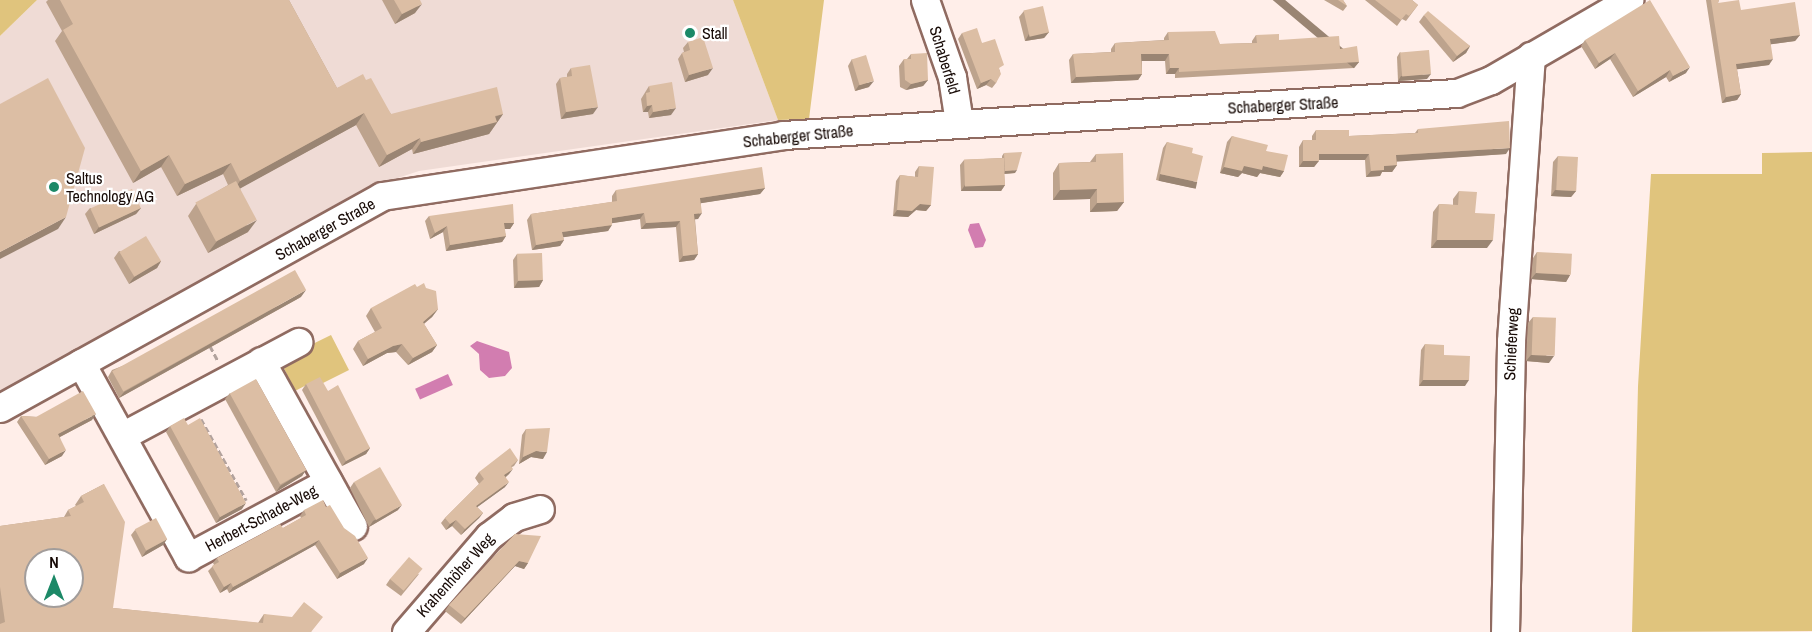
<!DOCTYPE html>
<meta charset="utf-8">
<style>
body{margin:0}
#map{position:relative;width:1812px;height:632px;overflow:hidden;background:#ffeee9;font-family:"Archivo Narrow",sans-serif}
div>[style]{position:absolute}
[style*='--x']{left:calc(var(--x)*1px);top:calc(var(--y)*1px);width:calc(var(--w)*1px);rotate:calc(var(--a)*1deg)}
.built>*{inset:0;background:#efdbd5}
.green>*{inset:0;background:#e0c47d}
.water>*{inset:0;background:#d27db0;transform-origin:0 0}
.path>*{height:3px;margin-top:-1.5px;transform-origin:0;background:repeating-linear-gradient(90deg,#b2a29d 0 6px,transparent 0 9px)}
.roads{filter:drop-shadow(2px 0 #906b61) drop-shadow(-2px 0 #906b61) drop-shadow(0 2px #906b61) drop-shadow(0 -2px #906b61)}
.minor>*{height:27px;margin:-13.5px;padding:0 13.5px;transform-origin:13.5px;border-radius:13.5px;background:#fff}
.wall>*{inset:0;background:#bda38d}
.shaded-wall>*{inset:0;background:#9a8573;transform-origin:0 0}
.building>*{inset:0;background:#dcbea4;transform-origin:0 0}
.dots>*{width:16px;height:16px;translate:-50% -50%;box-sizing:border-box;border:3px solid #fff;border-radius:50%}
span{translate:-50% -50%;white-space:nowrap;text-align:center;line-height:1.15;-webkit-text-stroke:4.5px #fff;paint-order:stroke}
.poi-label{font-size:16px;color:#170a06}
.left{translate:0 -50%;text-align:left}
.street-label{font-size:16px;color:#170a06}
.north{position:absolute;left:24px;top:548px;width:60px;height:60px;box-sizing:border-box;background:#fff;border:2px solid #a29d9b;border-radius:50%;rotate:0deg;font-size:16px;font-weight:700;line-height:24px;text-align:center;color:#170a06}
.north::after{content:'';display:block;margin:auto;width:21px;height:27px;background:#1c8967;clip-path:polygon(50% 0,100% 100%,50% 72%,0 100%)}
</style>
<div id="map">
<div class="built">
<i style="clip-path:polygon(37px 0,733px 0,778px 120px,419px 171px,361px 190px,0 393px,0 36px)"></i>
</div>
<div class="green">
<i style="clip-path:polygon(0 0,37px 0,0 36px)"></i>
<i style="clip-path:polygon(733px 0,824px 0,809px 119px,778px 120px)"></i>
<i style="clip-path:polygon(1812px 152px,1812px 631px,1632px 632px,1638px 386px,1651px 174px,1762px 174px,1762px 153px)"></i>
<i style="clip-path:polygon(331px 335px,349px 370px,321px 384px,318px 379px,295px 391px,280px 360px)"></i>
</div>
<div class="water">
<i style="clip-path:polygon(979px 223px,986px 240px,983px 247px,975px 248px,968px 230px,970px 224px)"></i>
<i style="clip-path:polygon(477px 341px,509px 352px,512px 368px,505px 376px,489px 378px,480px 370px,479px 354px,470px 346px)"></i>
<i style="left:448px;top:374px;width:12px;height:36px;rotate:66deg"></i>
</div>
<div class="path">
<i style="--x:210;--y:346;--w:17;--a:62"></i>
<i style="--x:201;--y:419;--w:93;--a:60.9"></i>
</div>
<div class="roads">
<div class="minor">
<i style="--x:925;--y:0;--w:82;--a:70.7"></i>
<i style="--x:952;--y:77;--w:46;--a:81.2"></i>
<i style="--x:261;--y:361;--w:189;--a:60.9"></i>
<i style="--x:81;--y:363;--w:222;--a:61.1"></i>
<i style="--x:188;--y:557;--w:159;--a:-28.2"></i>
<i style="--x:0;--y:408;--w:437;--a:-29"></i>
<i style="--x:382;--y:196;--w:406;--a:-8.6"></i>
<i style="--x:783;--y:135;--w:675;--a:-3.57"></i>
<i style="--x:1457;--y:93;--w:36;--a:-21"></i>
<i style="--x:1491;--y:80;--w:160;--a:-30.1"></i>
<i style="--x:122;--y:436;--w:200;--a:-28.1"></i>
<i style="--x:406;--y:632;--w:127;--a:-49.2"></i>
<i style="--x:489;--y:536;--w:31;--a:-37"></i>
<i style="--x:514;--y:517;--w:27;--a:-17"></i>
<i style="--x:1505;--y:632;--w:291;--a:-88.8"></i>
<i style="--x:1511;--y:341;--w:286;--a:-86"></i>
</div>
</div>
<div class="wall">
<i style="clip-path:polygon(48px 0,289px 0,337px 88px,366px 80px,391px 114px,503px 114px,489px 134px,413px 154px,412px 149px,379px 167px,356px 125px,240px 188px,248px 232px,208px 253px,188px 216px,196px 204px,228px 185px,223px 174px,177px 196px,161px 167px,133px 183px,55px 41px,62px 31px,46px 2px)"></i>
<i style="clip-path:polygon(382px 0,420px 0,415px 13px,395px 24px)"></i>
<i style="clip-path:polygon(1324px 0,1343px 0,1347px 6px,1343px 11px)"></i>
<i style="clip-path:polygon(1365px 0,1412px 0,1418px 5px,1406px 21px,1402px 19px,1397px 26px)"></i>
<i style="clip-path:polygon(1706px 0,1719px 0,1718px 3px,1741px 10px,1800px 35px,1795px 41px,1771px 44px,1769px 65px,1737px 69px,1741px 94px,1737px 100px,1722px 103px)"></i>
<i style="clip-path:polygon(1024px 11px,1049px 32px,1044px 38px,1025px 41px,1019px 17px)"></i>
<i style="clip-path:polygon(1424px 15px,1470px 46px,1466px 53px,1453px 62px,1419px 22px)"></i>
<i style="clip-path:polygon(1168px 32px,1220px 44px,1252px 43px,1252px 41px,1256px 35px,1279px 40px,1340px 49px,1359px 62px,1354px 68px,1175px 78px,1175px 74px,1166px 74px,1165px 61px,1142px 61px,1142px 74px,1138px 80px,1071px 83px,1069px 60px,1073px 54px,1111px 52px,1111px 49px,1115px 43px,1164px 40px,1164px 38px)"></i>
<i style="clip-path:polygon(962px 33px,982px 43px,1000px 71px,996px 83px,992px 88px,986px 85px,977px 89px,958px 39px)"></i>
<i style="clip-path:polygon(1585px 40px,1686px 73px,1669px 82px,1666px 77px,1633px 97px,1610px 59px,1595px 69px,1581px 46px)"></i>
<i style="clip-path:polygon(688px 42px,708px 75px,685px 82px,678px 59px,682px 53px,684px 52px,683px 48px)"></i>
<i style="clip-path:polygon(1400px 52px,1427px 79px,1398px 81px,1397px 57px)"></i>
<i style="clip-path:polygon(911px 54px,928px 80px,923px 86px,906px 90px,900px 87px,899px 66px,904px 59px,907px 59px)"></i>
<i style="clip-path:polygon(852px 59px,869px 87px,855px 91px,848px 66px)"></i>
<i style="clip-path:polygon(571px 68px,593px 114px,561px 119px,556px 84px,560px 78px,567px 77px,567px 74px)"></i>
<i style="clip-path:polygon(649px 86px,671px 115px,649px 118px,648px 112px,643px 112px,641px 99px)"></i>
<i style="clip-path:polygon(1418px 129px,1506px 154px,1397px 161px,1397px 165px,1392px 172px,1382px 172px,1380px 176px,1366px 177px,1365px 160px,1319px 160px,1314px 167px,1299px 167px,1299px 147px,1303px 140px,1312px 140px,1312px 136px,1316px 130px,1349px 136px,1415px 133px)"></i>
<i style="clip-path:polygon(1232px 136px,1266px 151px,1284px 171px,1280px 177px,1260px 173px,1257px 177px,1242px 173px,1238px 177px,1220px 173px,1227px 142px)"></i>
<i style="clip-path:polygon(1167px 142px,1192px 153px,1193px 188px,1156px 180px,1163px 148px)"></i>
<i style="clip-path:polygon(1004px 153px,1015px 173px,1004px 174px,1005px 185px,1001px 191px,961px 191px,960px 165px,964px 160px,1002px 158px,1002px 156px)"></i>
<i style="clip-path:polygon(1096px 154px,1124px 202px,1117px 211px,1090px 212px,1090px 199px,1053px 200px,1053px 173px,1059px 163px,1090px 162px)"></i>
<i style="clip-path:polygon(1558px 156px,1576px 191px,1571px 197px,1551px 196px,1553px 162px)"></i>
<i style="clip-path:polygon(919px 166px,931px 205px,926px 211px,916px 210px,908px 217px,893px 216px,896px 181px,900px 175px,915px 177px,915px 172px)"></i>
<i style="clip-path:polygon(765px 188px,760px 194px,701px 203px,698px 219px,695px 219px,698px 254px,694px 260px,679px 262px,676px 227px,641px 229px,640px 219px,612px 223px,608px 231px,563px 237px,564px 240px,560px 246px,532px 250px,527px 220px,531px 214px,612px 202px,612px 196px,616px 190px)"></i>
<i style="clip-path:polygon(1459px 191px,1475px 213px,1487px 248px,1431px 248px,1433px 212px,1439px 204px,1453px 205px,1453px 199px)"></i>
<i style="clip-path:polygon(90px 208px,141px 208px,136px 214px,94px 234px,85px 214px)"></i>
<i style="clip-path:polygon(429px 216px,514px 223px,510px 229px,504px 229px,506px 236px,502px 242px,446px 251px,443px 232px,430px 239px,425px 221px)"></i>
<i style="clip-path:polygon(119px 251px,161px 261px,157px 268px,129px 284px,114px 258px)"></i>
<i style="clip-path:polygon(1537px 252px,1570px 275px,1566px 282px,1531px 279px,1533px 258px)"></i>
<i style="clip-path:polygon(517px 254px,543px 280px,539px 287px,514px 288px,513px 260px)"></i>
<i style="clip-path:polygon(301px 297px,119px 398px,108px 377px,112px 370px)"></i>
<i style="clip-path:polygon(371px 308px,438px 309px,432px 317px,424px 324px,437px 345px,432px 352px,408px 365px,396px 352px,387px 353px,363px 366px,353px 349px,358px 341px,375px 332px,366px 316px)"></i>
<i style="clip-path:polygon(1533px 317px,1549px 363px,1526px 361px,1528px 323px)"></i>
<i style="clip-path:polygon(1425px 344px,1444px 355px,1465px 386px,1419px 386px,1421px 350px)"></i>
<i style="clip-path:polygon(306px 384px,328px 391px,370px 448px,366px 454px,342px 466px,302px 390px)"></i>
<i style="clip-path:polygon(230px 393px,306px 470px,302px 476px,276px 492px,225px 399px)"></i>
<i style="clip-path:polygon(21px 416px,92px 420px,60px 437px,62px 456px,45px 465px,17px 422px)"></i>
<i style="clip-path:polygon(170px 426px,242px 509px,216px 523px,166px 432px)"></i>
<i style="clip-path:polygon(526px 429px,543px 459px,531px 457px,519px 464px,522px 435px)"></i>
<i style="clip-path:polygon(518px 460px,514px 466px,512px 467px,509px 474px,506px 477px,505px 487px,477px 507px,483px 513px,479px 518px,461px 535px,452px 526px,446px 530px,441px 523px,445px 518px,479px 484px,475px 478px,479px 472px)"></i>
<i style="clip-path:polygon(354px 482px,398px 510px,369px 527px,350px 488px)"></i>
<i style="clip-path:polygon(104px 484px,113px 608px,258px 623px,264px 614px,312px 632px,0 632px,0 526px,64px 517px,68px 510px,76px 506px,75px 505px,81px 496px)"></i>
<i style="clip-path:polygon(326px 507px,364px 564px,337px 579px,315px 545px,229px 593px,227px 589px,220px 593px,208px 571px,214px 565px,213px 563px,217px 558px,283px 528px,301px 518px,300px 516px,304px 510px)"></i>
<i style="clip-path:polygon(135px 530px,167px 539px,163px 545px,142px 557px,131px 535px)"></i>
<i style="clip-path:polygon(515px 534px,528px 563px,524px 569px,515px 566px,461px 624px,445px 611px,449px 605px)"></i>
<i style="clip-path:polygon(419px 574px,401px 596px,386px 585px,390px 579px)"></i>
</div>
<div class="shaded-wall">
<i style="clip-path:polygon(422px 4px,415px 13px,395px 24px,402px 14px)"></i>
<i style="clip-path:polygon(1049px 32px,1044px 38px,1025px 41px,1029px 34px)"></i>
<i style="clip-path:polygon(1800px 35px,1795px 41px,1766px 45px,1770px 39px)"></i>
<i style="clip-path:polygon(1470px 46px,1466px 53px,1453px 62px,1457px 56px)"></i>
<i style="clip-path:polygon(1615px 53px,1610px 59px,1595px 69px,1599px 63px)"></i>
<i style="clip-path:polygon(1141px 54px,1169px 54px,1165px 61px,1137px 61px)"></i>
<i style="clip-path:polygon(1773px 59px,1769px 65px,1732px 70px,1736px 64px)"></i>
<i style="left:1359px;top:62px;width:8px;height:180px;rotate:130deg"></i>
<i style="clip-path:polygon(1690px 67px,1686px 73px,1669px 82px,1673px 76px)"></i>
<i style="clip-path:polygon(713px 68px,708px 75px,685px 82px,689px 75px)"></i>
<i style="clip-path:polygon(1170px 68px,1179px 68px,1175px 74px,1166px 74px)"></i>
<i style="clip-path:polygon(1670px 70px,1666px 77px,1633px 97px,1638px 91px)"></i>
<i style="clip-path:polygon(1142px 74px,1138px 80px,1071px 83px,1076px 77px)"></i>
<i style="clip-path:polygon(1431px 74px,1427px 79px,1398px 81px,1401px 76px)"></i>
<i style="clip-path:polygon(991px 79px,986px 85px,977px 89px,981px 83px)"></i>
<i style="clip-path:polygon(928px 80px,923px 86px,906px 90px,911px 84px)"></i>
<i style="clip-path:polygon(874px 81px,869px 87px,855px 91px,859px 85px)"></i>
<i style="clip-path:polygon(1741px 94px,1737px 100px,1722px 103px,1726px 97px)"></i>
<i style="clip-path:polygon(652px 105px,648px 112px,643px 112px,647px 106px)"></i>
<i style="clip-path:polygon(598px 107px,593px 114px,561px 119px,566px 112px)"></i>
<i style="clip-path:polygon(676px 108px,671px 115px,649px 118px,653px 112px)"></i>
<i style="clip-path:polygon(364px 113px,356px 125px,232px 193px,240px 181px)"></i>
<i style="clip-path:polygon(503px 114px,489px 134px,413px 154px,421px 142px)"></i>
<i style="clip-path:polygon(420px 138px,412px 149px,379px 167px,387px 155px)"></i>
<i style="clip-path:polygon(1510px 148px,1506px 154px,1392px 162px,1396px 155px)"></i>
<i style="clip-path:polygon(1319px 154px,1369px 154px,1365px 160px,1314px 160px)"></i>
<i style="clip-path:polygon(169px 155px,161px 167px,133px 183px,141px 171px)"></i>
<i style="clip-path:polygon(1303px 161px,1319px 161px,1314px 167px,1299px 167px)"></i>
<i style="clip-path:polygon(231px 163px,223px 174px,177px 196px,185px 184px)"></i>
<i style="clip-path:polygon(1397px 165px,1392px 172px,1382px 172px,1380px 176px,1366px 177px,1371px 171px,1384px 166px)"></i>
<i style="clip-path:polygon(1244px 166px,1263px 166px,1284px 171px,1280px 177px,1260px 173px,1257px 177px,1242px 173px,1238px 177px,1220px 173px,1224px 167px)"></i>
<i style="clip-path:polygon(1017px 170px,1015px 173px,1003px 174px,1005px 171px)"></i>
<i style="left:1160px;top:174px;width:38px;height:7px;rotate:12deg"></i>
<i style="clip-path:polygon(965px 185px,1005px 185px,1001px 191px,961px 191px)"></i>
<i style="clip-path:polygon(765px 188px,760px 194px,696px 204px,700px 198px)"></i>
<i style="clip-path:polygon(1097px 189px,1090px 199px,1053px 200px,1060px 190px)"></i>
<i style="clip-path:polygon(1555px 190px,1576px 191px,1571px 197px,1551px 196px)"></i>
<i style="clip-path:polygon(1124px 202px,1117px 211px,1090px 212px,1097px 203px)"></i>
<i style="clip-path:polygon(920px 204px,931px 205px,926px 211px,916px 210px,908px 217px,893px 216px,897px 210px)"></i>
<i style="clip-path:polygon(141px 208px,136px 214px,94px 234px,99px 227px)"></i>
<i style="clip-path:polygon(644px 213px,640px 219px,607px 224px,612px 218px)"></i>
<i style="clip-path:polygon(702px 213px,698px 219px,690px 220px,694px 214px)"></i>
<i style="clip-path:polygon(66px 217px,58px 229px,0 259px,0 252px)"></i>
<i style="clip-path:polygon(257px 220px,248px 232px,208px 253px,217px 241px)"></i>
<i style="clip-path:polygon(680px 221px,676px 227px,641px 229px,646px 223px)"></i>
<i style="clip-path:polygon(504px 223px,514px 223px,510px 229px,500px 229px)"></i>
<i style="clip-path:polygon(612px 225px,608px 231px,558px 238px,562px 232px)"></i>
<i style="clip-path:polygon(447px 226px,443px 232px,430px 239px,435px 233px)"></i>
<i style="clip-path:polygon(506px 236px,502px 242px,446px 251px,450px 245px)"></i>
<i style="clip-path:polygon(564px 240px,560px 246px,532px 250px,536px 245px)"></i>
<i style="clip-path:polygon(1437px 240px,1493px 240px,1487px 248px,1431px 248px)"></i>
<i style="clip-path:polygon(698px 254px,694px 260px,679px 262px,683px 256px)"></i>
<i style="clip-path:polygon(161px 261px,157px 268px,129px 284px,134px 277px)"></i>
<i style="clip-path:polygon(1536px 273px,1570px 275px,1566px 282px,1531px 279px)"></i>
<i style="clip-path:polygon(543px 280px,539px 287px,514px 288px,518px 281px)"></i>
<i style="clip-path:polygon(306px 290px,301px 297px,119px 398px,124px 392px)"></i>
<i style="clip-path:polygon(438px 309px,432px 317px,417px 329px,423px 322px)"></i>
<i style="clip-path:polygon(402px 344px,396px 352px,387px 353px,363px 366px,368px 359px,393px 346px)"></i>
<i style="clip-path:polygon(437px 345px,432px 352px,408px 365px,413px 358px)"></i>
<i style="clip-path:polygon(1531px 355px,1554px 356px,1549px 363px,1526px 361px)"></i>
<i style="clip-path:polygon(1423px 380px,1469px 380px,1465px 386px,1419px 386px)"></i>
<i style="clip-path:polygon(96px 414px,92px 420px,54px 440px,58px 434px)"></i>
<i style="clip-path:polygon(370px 448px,366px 454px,342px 466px,346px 461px)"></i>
<i style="clip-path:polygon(66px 450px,62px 456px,45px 465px,49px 459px)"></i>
<i style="clip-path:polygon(536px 451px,547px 452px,543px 459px,531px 457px,519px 464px,523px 457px)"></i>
<i style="clip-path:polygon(513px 469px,509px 474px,500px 481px,504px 475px)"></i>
<i style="clip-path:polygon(306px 470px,302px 476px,276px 492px,280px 486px)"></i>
<i style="clip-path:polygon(509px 482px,505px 487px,472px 511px,476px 506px)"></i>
<i style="clip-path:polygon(246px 503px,242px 509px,216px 523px,220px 517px)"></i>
<i style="clip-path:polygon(402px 505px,398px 510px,369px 527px,373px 521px)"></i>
<i style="clip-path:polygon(483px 513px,479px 518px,461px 535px,465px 529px)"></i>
<i style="clip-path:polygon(456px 520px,452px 526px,446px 530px,450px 524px)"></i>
<i style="clip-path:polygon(167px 539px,163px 545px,142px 557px,146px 551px)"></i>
<i style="clip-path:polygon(319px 540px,315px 545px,229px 593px,233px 587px)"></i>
<i style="clip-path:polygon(368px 558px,364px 564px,337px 579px,340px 573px)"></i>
<i style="clip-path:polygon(519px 561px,528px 563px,524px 569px,515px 566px,461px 624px,465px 618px)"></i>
<i style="clip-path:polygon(231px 583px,227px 589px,220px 593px,224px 587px)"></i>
</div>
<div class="building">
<i style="clip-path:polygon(60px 0,289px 0,337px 88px,363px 74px,366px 80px,371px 78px,391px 114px,497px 87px,503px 114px,495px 116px,497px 122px,421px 142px,420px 138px,387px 155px,364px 113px,240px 181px,231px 163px,185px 184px,169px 155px,141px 171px,63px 30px,73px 24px)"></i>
<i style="clip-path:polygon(394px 0,420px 0,422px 4px,402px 14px)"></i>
<i style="clip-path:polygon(1338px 0,1343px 0,1347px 6px)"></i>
<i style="clip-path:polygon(1375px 0,1412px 0,1418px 5px,1409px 16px,1406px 14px,1401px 20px)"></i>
<i style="clip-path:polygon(1650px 0,1690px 67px,1673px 76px,1670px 70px,1638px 91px,1615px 53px,1599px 63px,1585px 40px)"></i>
<i style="clip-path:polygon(1711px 0,1719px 0,1718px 3px,1739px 0,1741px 10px,1795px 2px,1800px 35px,1770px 39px,1773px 59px,1736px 64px,1741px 94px,1726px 97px)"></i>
<i style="left:1043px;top:6px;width:27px;height:20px;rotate:77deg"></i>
<i style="clip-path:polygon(1428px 11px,1470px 46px,1457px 56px,1424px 15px)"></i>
<i style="clip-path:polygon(977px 28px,982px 43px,995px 39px,1004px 65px,999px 68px,1001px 74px,996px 83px,991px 79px,981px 83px,962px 33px)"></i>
<i style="clip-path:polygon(1215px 31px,1220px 44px,1257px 43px,1256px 35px,1279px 34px,1279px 40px,1339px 36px,1340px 49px,1357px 46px,1359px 62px,1179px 72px,1179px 68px,1170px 68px,1169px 54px,1141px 54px,1142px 74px,1076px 77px,1073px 54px,1115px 52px,1115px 43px,1169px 40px,1168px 32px)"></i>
<i style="clip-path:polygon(703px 37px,713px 68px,689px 75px,682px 53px,690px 50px,688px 42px)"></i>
<i style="left:1429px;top:50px;width:24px;height:29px;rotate:85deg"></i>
<i style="clip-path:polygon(927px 53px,928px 80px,911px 84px,905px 80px,904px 59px,911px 59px,911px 54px)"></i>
<i style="left:866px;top:55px;width:27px;height:15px;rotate:73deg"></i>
<i style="clip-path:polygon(590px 65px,598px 107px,566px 112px,560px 78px,572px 76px,571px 68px)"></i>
<i style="clip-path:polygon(48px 78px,85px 148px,66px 217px,0 252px,0 104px)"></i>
<i style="clip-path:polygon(672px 82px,676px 108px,653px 112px,652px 105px,647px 106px,646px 93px,650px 92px,649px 86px)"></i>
<i style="clip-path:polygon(1509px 121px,1510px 148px,1396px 155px,1397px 165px,1384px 166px,1384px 170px,1371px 171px,1369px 154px,1319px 154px,1319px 161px,1303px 161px,1303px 140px,1316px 140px,1316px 130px,1349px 130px,1349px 136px,1418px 133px,1418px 129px)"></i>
<i style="clip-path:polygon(1232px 136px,1268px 145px,1266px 151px,1288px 155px,1284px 171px,1263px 166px,1262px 170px,1244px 166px,1242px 171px,1224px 167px)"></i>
<i style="clip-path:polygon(1167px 142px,1193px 148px,1192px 153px,1203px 156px,1197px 182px,1160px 174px)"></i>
<i style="clip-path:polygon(1022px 152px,1017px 170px,1005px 171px,1004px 153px)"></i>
<i style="clip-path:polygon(1123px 153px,1124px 202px,1097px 203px,1097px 189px,1060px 190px,1059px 163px,1096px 162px,1096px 154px)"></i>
<i style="left:1558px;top:156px;width:20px;height:34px;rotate:3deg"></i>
<i style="left:1004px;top:158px;width:27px;height:40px;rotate:88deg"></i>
<i style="clip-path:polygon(919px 166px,934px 167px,931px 205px,920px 204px,912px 211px,897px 210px,900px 175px,918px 177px)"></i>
<i style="clip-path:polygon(762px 167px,765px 188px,700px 198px,702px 213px,694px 214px,698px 254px,683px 256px,680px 221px,646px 223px,644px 213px,612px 218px,612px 225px,562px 232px,564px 240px,536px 245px,531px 214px,617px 201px,616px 190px)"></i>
<i style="left:236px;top:181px;width:44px;height:46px;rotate:62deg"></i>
<i style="left:132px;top:189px;width:21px;height:46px;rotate:65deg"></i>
<i style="clip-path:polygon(1459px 191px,1477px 192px,1475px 213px,1495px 214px,1493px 240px,1437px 240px,1439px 204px,1458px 205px)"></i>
<i style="clip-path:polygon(513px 204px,514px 223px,504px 223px,506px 236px,450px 245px,447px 226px,435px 233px,429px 216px)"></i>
<i style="left:146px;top:236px;width:29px;height:31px;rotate:59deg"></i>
<i style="left:1537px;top:252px;width:35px;height:21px;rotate:3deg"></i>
<i style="left:542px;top:253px;width:27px;height:25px;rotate:88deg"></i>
<i style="left:295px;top:270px;width:23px;height:209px;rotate:61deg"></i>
<i style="clip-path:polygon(424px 283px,426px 288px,436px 291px,438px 309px,423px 322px,437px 345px,413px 358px,402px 344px,393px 346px,368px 359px,358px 341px,382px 328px,371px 308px,415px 284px,417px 287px)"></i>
<i style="left:1533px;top:317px;width:23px;height:38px;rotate:2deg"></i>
<i style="clip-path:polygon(1425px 344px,1444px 345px,1444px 355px,1470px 356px,1469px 380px,1423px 380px)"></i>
<i style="clip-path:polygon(320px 377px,328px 391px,338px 385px,370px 448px,346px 461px,306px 384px)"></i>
<i style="left:256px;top:379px;width:104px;height:30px;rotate:61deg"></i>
<i style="clip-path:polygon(83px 391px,96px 414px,58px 434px,66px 450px,49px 459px,21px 416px,36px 417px)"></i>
<i style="clip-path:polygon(184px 418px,188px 425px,200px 418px,246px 503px,220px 517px,170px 426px)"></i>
<i style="clip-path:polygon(550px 428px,547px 452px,536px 451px,523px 457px,526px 429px)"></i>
<i style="clip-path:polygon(510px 448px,518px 460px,511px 466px,513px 469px,504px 475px,509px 482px,476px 506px,483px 513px,465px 529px,456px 520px,450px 524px,445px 518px,484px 479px,479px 472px)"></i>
<i style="left:380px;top:467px;width:44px;height:30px;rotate:60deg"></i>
<i style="clip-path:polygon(evenodd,104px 484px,125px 522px,113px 608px,263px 623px,264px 614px,292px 617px,304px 602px,323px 617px,311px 632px,0 632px,0 624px,5px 622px,0 587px,0 526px,71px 516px,68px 510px,84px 502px,81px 496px,104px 484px,36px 560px,72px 560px,72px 596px,36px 596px,36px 560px)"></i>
<i style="clip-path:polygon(323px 500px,326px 507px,330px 505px,344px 528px,355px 536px,368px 558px,340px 573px,319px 540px,233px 587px,231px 583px,224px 587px,212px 566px,219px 562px,217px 558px,280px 524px,283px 528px,306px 515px,304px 510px)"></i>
<i style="left:156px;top:518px;width:24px;height:24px;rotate:62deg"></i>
<i style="clip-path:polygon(515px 534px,541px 536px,528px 563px,519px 561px,465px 618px,449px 605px)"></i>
<i style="left:409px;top:557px;width:18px;height:29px;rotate:41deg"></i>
</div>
<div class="dots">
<i style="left:690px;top:33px;background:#1c8967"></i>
<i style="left:54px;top:187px;background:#1c8967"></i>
</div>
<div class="poi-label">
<span class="left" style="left:702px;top:33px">Stall</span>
<span class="left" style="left:66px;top:187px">Saltus<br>Technology AG</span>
</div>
<div class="street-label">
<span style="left:945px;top:60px;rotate:73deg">Schaberfeld</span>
<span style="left:1283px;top:105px;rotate:-3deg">Schaberger Straße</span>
<span style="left:798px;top:136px;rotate:-6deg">Schaberger Straße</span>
<span style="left:325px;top:229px;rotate:-29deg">Schaberger Straße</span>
<span style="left:1511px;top:344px;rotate:-87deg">Schieferweg</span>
<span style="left:261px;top:518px;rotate:-28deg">Herbert-Schade-Weg</span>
<span style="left:455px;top:575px;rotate:-48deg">Krahenhöher Weg</span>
</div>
<div class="north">N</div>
</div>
